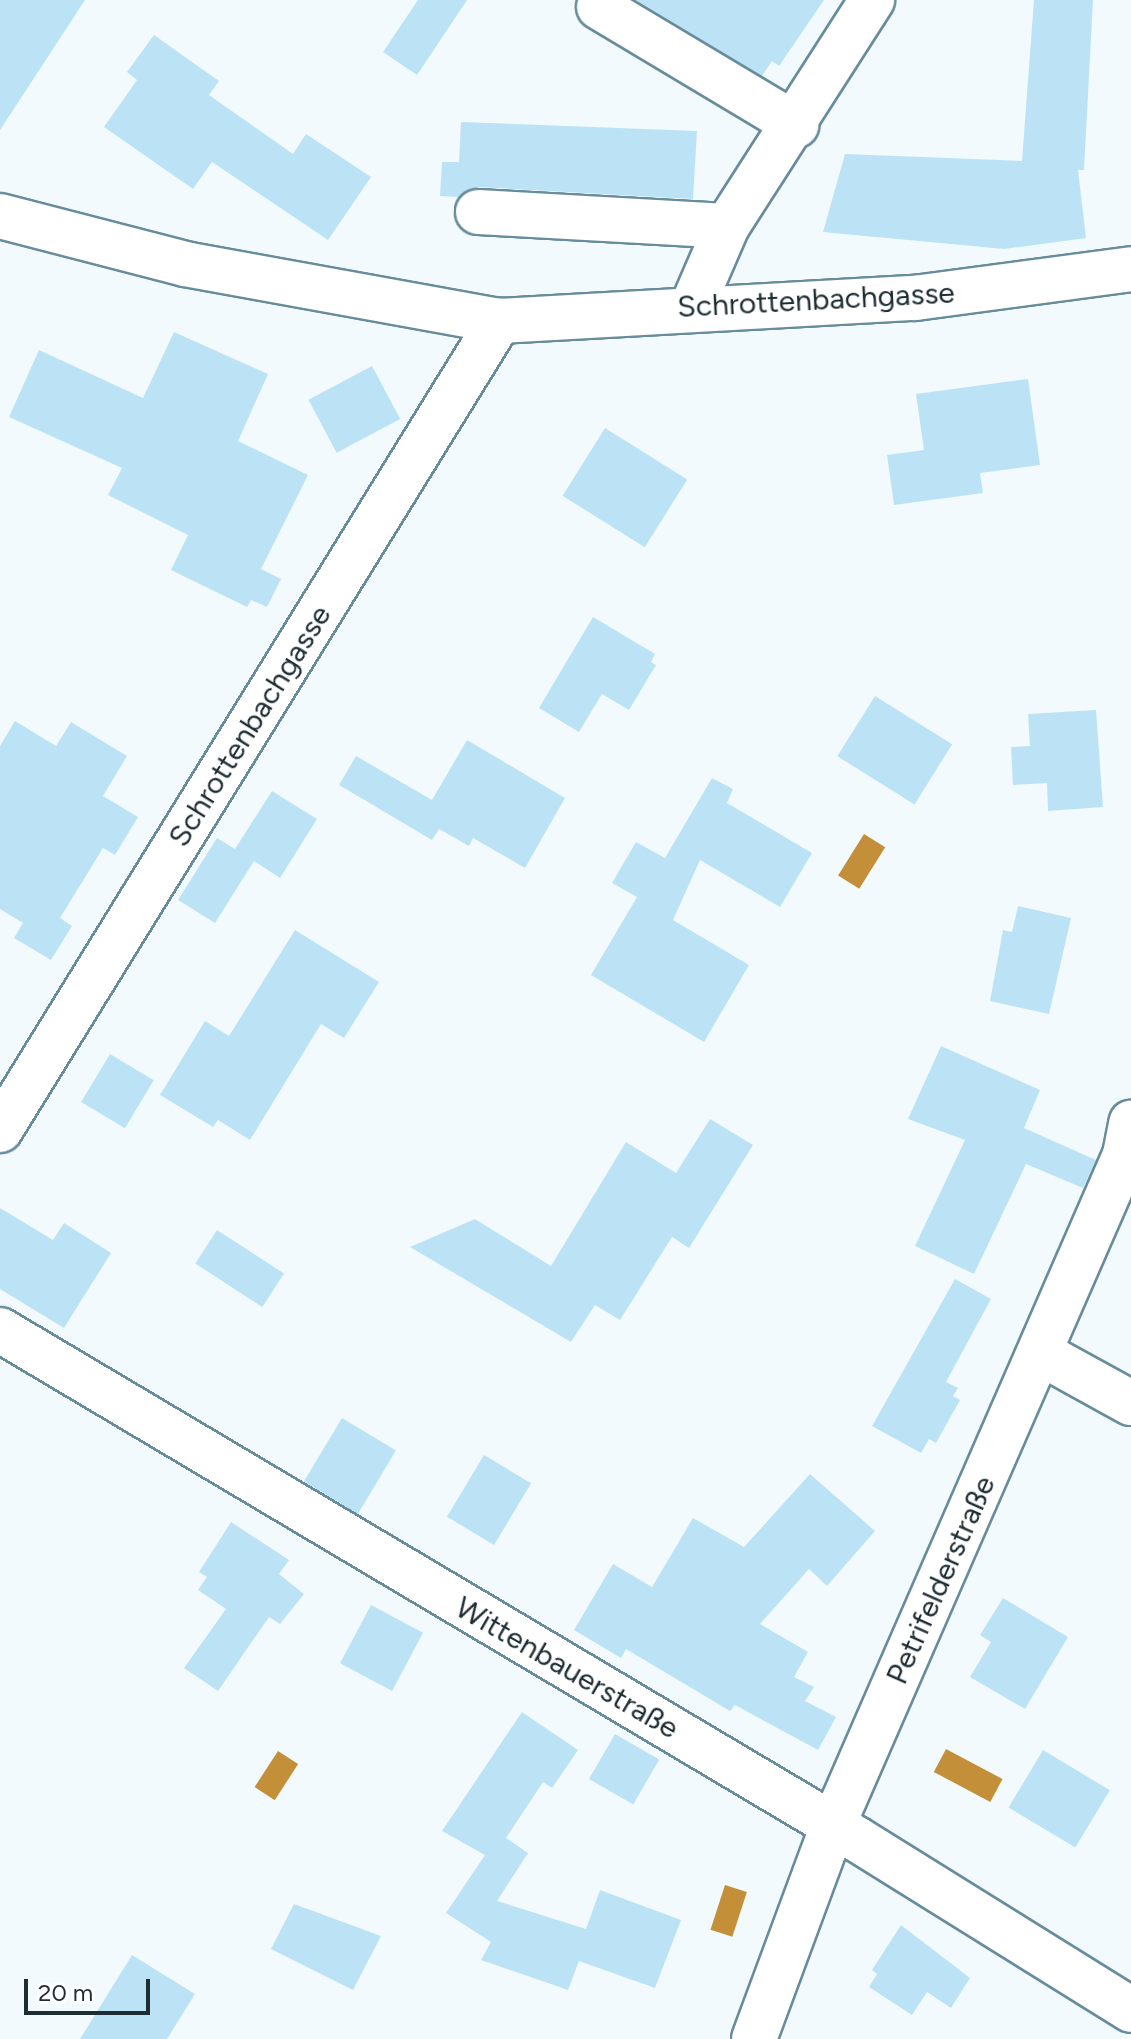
<!DOCTYPE html>
<meta charset="utf-8">
<style>
body{margin:0}
#map{position:relative;width:1131px;height:2039px;overflow:hidden;background:#f2fafe;font-family:Figtree,sans-serif}
div>[style]{position:absolute}
[style*='--x']{left:calc(var(--x)*1px);top:calc(var(--y)*1px);width:calc(var(--w)*1px);rotate:calc(var(--a)*1deg)}
.water>*{inset:0;background:#c48f39;transform-origin:0 0}
.building>*{inset:0;background:#bce3f5;transform-origin:0 0}
.roads{filter:drop-shadow(2px 0 #688c9c) drop-shadow(-2px 0 #688c9c) drop-shadow(0 2px #688c9c) drop-shadow(0 -2px #688c9c)}
.street>*{height:44px;margin:-22px;padding:0 22px;transform-origin:22px;border-radius:22px;background:#fff}
.secondary>*{height:44px;margin:-22px;padding:0 22px;transform-origin:22px;border-radius:22px;background:#fff}
span{translate:-50% -50%;white-space:nowrap;text-align:center;line-height:1.15;-webkit-text-stroke:8px #fff;paint-order:stroke}
.street-label{font-size:30px;color:#1e2d33}
.scale{position:absolute;left:24px;top:1979px;width:126px;height:36px;box-sizing:border-box;border:4px solid #1e2d33;border-top:0;padding-left:10px;font-size:24px;line-height:28px;white-space:nowrap;color:#1e2d33;-webkit-text-stroke:6px #fff;paint-order:stroke}
</style>
<div id="map">
<div class="water">
<i style="left:864px;top:834px;width:25px;height:49px;rotate:32deg"></i>
<i style="left:946px;top:1749px;width:64px;height:26px;rotate:28deg"></i>
<i style="left:278px;top:1751px;width:24px;height:43px;rotate:33deg"></i>
<i style="left:725px;top:1885px;width:23px;height:47px;rotate:18deg"></i>
</div>
<div class="building">
<i style="clip-path:polygon(0 0,85px 0,0 130px)"></i>
<i style="clip-path:polygon(418px 0,467px 0,417px 75px,383px 52px)"></i>
<i style="clip-path:polygon(636px 0,824px 0,779px 66px,772px 61px,762px 76px)"></i>
<i style="clip-path:polygon(1034px 0,1093px 0,1084px 170px,1078px 170px,1086px 238px,1004px 249px,823px 232px,845px 154px,1022px 161px)"></i>
<i style="clip-path:polygon(154px 35px,219px 81px,209px 95px,293px 154px,306px 134px,371px 177px,328px 240px,212px 162px,193px 189px,104px 127px,137px 80px,127px 72px)"></i>
<i style="clip-path:polygon(461px 122px,697px 131px,693px 199px,479px 187px,459px 197px,440px 196px,442px 162px,459px 162px)"></i>
<i style="clip-path:polygon(174px 332px,268px 374px,238px 441px,308px 475px,261px 569px,281px 579px,267px 607px,251px 600px,247px 607px,171px 570px,188px 535px,108px 495px,122px 468px,9px 417px,39px 350px,143px 398px)"></i>
<i style="left:372px;top:366px;width:60px;height:72px;rotate:62deg"></i>
<i style="clip-path:polygon(1028px 379px,1040px 465px,980px 473px,983px 493px,894px 505px,887px 455px,924px 450px,916px 394px)"></i>
<i style="left:605px;top:428px;width:97px;height:80px;rotate:32deg"></i>
<i style="clip-path:polygon(593px 617px,655px 654px,651px 662px,656px 665px,629px 710px,602px 694px,579px 732px,539px 708px)"></i>
<i style="left:875px;top:696px;width:91px;height:71px;rotate:32deg"></i>
<i style="clip-path:polygon(1096px 710px,1103px 807px,1048px 811px,1047px 783px,1013px 785px,1011px 747px,1030px 746px,1028px 714px)"></i>
<i style="clip-path:polygon(15px 721px,56px 746px,71px 722px,127px 756px,103px 796px,138px 817px,115px 855px,103px 848px,60px 918px,72px 926px,51px 960px,14px 938px,23px 923px,0 909px,0 746px)"></i>
<i style="clip-path:polygon(467px 740px,565px 798px,525px 868px,473px 838px,469px 846px,439px 829px,432px 840px,339px 785px,356px 756px,432px 800px)"></i>
<i style="clip-path:polygon(712px 778px,733px 789px,727px 803px,812px 853px,780px 907px,700px 860px,673px 920px,749px 965px,704px 1042px,591px 975px,637px 897px,612px 883px,636px 842px,665px 858px)"></i>
<i style="clip-path:polygon(272px 791px,317px 819px,280px 878px,254px 861px,215px 923px,178px 900px,217px 838px,235px 849px)"></i>
<i style="clip-path:polygon(1018px 906px,1071px 918px,1049px 1014px,990px 1001px,1003px 930px,1012px 932px)"></i>
<i style="clip-path:polygon(295px 930px,379px 982px,344px 1038px,321px 1024px,250px 1140px,218px 1120px,213px 1127px,160px 1095px,205px 1021px,229px 1036px)"></i>
<i style="clip-path:polygon(941px 1046px,1040px 1090px,1024px 1128px,1096px 1160px,1083px 1188px,1026px 1164px,974px 1274px,915px 1246px,965px 1140px,908px 1119px)"></i>
<i style="left:110px;top:1054px;width:51px;height:56px;rotate:31deg"></i>
<i style="clip-path:polygon(710px 1119px,753px 1145px,689px 1248px,672px 1237px,620px 1320px,595px 1305px,571px 1342px,410px 1247px,475px 1219px,551px 1266px,626px 1142px,676px 1173px)"></i>
<i style="clip-path:polygon(0 1208px,53px 1240px,64px 1223px,111px 1253px,64px 1328px,0 1289px)"></i>
<i style="left:217px;top:1230px;width:80px;height:40px;rotate:33deg"></i>
<i style="clip-path:polygon(955px 1279px,991px 1299px,946px 1382px,958px 1388px,953px 1396px,960px 1400px,936px 1443px,929px 1439px,921px 1453px,872px 1426px)"></i>
<i style="left:342px;top:1418px;width:63px;height:74px;rotate:31deg"></i>
<i style="left:484px;top:1455px;width:55px;height:72px;rotate:31deg"></i>
<i style="clip-path:polygon(810px 1474px,875px 1531px,827px 1586px,809px 1569px,760px 1624px,808px 1652px,794px 1677px,814px 1687px,805px 1701px,836px 1717px,818px 1750px,735px 1705px,730px 1711px,626px 1649px,621px 1658px,574px 1630px,613px 1564px,652px 1587px,693px 1518px,744px 1547px)"></i>
<i style="clip-path:polygon(231px 1522px,289px 1560px,279px 1574px,304px 1594px,280px 1624px,269px 1617px,218px 1691px,184px 1668px,226px 1609px,198px 1590px,207px 1577px,199px 1572px)"></i>
<i style="clip-path:polygon(1003px 1598px,1068px 1637px,1025px 1709px,970px 1677px,991px 1642px,980px 1635px)"></i>
<i style="left:371px;top:1605px;width:59px;height:66px;rotate:28deg"></i>
<i style="clip-path:polygon(522px 1712px,578px 1750px,552px 1788px,543px 1782px,506px 1838px,528px 1853px,497px 1901px,586px 1929px,600px 1890px,681px 1920px,655px 1988px,579px 1961px,568px 1990px,481px 1960px,491px 1942px,446px 1913px,485px 1855px,442px 1831px)"></i>
<i style="left:615px;top:1734px;width:51px;height:52px;rotate:30deg"></i>
<i style="left:1043px;top:1750px;width:78px;height:67px;rotate:31deg"></i>
<i style="clip-path:polygon(294px 1904px,381px 1936px,353px 1990px,271px 1949px)"></i>
<i style="clip-path:polygon(901px 1925px,970px 1978px,951px 2008px,927px 1992px,912px 2015px,869px 1987px,877px 1974px,872px 1970px)"></i>
<i style="clip-path:polygon(132px 1955px,195px 1994px,167px 2039px,80px 2039px)"></i>
</div>
<div class="roads">
<div class="street">
<i style="--x:599;--y:7;--w:230;--a:30.9"></i>
<i style="--x:478;--y:212;--w:249;--a:3.2"></i>
<i style="--x:0;--y:216;--w:191;--a:14.5"></i>
<i style="--x:185;--y:264;--w:319;--a:10.3"></i>
<i style="--x:499;--y:321;--w:417;--a:-3.2"></i>
<i style="--x:915;--y:298;--w:218;--a:-7.6"></i>
<i style="--x:692;--y:307;--w:88;--a:-66.6"></i>
<i style="--x:727;--y:226;--w:269;--a:-57.3"></i>
<i style="--x:0;--y:1130;--w:951;--a:-58.33"></i>
<i style="--x:0;--y:1330;--w:995;--a:30.72"></i>
<i style="--x:855;--y:1838;--w:325;--a:31.9"></i>
<i style="--x:1040;--y:1353;--w:104;--a:28.8"></i>
</div>
<div class="secondary">
<i style="--x:754;--y:2039;--w:228;--a:-69.7"></i>
<i style="--x:833;--y:1825;--w:731;--a:-66.45"></i>
<i style="--x:1125;--y:1155;--w:33;--a:-79"></i>
</div>
</div>
<div class="street-label">
<span style="left:816px;top:300px;rotate:-3deg">Schrottenbachgasse</span>
<span style="left:250px;top:726px;rotate:-58deg">Schrottenbachgasse</span>
<span style="left:941px;top:1580px;rotate:-66deg">Petrifelderstraße</span>
<span style="left:567px;top:1668px;rotate:30deg">Wittenbauerstraße</span>
</div>
<div class="scale">20 m</div>
</div>
